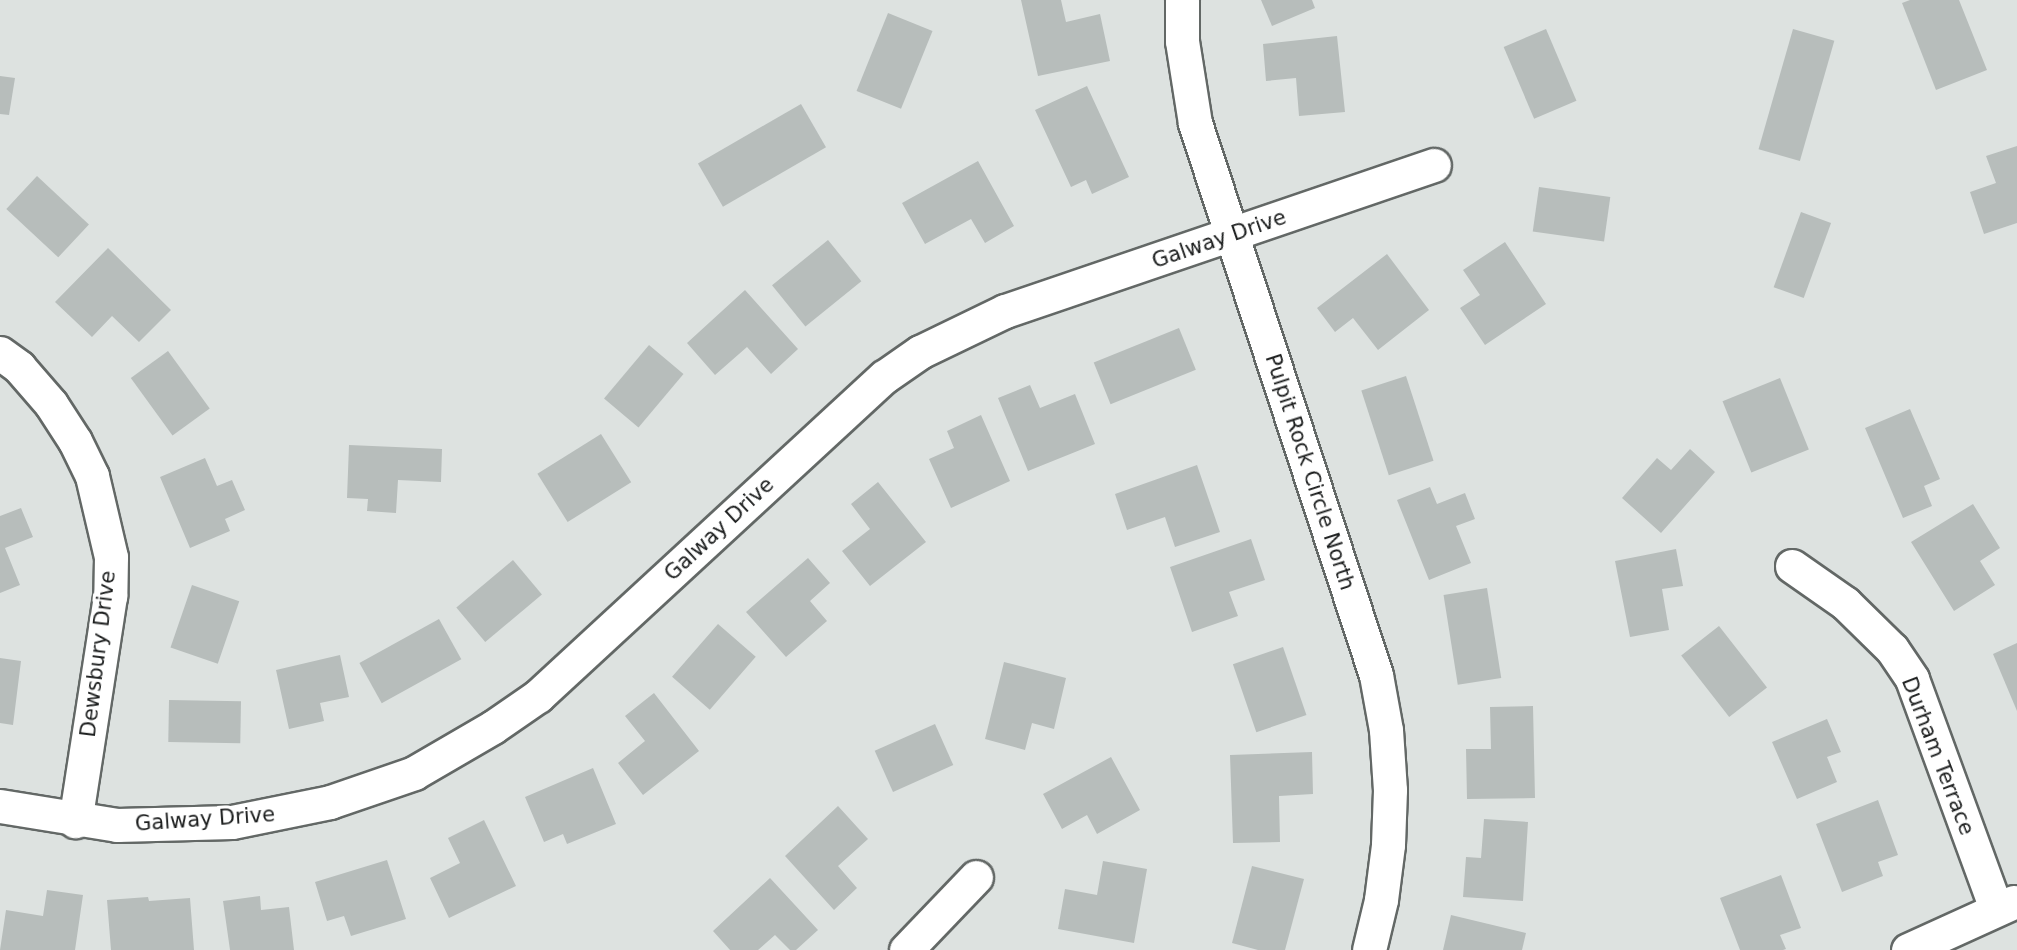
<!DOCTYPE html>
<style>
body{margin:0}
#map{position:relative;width:2017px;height:950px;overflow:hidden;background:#dde2e0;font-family:"DejaVu Sans",sans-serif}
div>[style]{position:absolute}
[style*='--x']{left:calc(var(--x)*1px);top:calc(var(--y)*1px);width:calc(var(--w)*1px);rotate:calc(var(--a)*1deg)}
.building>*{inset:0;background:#b7bdbb;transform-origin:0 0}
.roads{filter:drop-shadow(2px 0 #636866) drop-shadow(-2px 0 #636866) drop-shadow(0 2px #636866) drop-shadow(0 -2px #636866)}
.minor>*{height:33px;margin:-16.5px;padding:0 16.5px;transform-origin:16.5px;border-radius:16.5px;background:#fff}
span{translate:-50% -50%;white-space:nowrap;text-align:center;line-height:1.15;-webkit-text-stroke:6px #fff;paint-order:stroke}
.street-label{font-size:21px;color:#1b1d1d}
</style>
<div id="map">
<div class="building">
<i style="clip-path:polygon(1021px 0,1061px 0,1066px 22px,1100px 14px,1110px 61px,1038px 76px)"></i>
<i style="clip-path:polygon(1261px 0,1312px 0,1315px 8px,1272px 26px)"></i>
<i style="clip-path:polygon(1910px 0,1959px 0,1987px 70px,1936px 90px,1902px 3px)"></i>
<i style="left:888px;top:13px;width:48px;height:84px;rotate:22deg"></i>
<i style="left:1546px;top:29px;width:78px;height:46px;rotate:67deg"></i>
<i style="left:1793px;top:29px;width:43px;height:125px;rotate:16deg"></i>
<i style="clip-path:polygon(1337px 36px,1345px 112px,1299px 116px,1296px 78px,1266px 81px,1263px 44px)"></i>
<i style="clip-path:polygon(0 76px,15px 78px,9px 115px,0 114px)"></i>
<i style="clip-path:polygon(1087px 86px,1129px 177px,1092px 194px,1086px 180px,1071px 187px,1035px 110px)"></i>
<i style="left:801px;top:104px;width:50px;height:119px;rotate:60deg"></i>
<i style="clip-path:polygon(2017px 146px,2017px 223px,1984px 234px,1970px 192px,1996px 183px,1986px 156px)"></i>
<i style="clip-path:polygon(978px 161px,1014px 226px,985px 243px,971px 219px,925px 244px,902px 203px)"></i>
<i style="left:37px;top:176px;width:71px;height:45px;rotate:43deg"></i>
<i style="left:1539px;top:187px;width:72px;height:45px;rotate:8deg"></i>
<i style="left:1801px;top:212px;width:32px;height:80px;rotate:20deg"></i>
<i style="left:828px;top:240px;width:53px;height:72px;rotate:51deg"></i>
<i style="clip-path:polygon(1505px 242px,1546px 304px,1485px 345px,1460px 308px,1480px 295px,1463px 270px)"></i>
<i style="clip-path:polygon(108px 248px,171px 310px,139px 342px,112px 316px,92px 337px,55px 302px)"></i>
<i style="clip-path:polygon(1387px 254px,1429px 310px,1378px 350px,1353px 318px,1335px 332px,1317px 308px)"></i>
<i style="clip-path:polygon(745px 290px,798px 349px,771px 374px,747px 347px,715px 375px,687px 343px)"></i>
<i style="left:1179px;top:328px;width:45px;height:92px;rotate:68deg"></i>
<i style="left:649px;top:345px;width:45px;height:70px;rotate:40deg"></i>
<i style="left:168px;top:351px;width:71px;height:46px;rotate:54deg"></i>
<i style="left:1406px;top:376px;width:89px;height:47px;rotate:72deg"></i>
<i style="left:1780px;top:378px;width:77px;height:62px;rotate:68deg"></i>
<i style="clip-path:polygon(1030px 385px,1040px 408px,1075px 394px,1095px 444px,1028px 471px,998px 398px)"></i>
<i style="clip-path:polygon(1910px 409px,1940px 479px,1924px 486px,1932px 506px,1903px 518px,1865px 428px)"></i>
<i style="clip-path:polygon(981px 415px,1010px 481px,951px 508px,929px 459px,954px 448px,947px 431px)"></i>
<i style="left:601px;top:434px;width:57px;height:75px;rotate:58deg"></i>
<i style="clip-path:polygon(349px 445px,442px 449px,441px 482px,398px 480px,396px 513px,367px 511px,368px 499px,347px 498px)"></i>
<i style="clip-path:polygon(1690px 449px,1715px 472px,1661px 533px,1622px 498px,1657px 458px,1671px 470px)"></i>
<i style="clip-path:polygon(205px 458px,217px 486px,232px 480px,245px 510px,225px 519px,230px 531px,190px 548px,160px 477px)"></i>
<i style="clip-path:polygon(1197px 465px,1220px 532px,1175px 547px,1165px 517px,1127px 530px,1115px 494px)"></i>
<i style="clip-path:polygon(878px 482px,926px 542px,870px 586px,842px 551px,870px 529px,851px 504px)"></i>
<i style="clip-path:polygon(1430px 487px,1437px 504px,1465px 493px,1475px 519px,1456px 526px,1471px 563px,1429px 580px,1397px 500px)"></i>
<i style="clip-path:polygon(1973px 504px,2000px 548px,1980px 561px,1995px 585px,1954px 611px,1911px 542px)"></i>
<i style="clip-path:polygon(21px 508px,33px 537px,5px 548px,20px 585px,0 593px,0 516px)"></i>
<i style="clip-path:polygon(1251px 539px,1265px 580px,1229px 592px,1238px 616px,1192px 632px,1170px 567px)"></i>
<i style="clip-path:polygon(1676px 549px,1683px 586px,1662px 589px,1669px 630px,1630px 637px,1615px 561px)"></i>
<i style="clip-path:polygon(808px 558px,830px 583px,810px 601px,827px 621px,786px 657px,746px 612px)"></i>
<i style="left:513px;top:560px;width:45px;height:74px;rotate:50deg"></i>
<i style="left:192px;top:585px;width:50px;height:66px;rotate:19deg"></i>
<i style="left:1487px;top:588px;width:91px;height:44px;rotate:81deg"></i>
<i style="left:439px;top:619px;width:46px;height:91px;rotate:61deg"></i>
<i style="left:718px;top:624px;width:50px;height:70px;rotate:41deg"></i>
<i style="left:1719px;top:626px;width:78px;height:48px;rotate:52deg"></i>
<i style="clip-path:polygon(2017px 643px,2017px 711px,1993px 654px)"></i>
<i style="left:1283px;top:647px;width:72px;height:53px;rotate:71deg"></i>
<i style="clip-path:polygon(340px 655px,349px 697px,320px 703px,324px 721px,289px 729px,276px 670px)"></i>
<i style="clip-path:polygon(0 658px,21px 661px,13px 725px,0 723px)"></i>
<i style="clip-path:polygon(1004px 662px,1066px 678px,1054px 729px,1032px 723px,1025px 750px,985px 739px)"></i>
<i style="clip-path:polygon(654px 693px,699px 751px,643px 795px,618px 763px,645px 741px,625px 716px)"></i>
<i style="left:169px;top:700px;width:72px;height:42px;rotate:1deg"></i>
<i style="clip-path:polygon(1533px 706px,1535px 798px,1467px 799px,1466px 749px,1491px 749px,1490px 707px)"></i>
<i style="clip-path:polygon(1827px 719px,1841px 752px,1827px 757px,1837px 782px,1797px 799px,1772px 742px)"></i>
<i style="left:935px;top:724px;width:45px;height:66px;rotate:66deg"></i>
<i style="clip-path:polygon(1312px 752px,1313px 794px,1279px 796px,1280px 842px,1233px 843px,1230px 755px)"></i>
<i style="clip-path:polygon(1111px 757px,1140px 810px,1097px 834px,1087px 815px,1062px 829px,1043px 794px)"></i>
<i style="clip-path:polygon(593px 768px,616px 824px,567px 844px,563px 834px,544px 842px,525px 797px)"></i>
<i style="clip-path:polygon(1878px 800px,1898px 855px,1878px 862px,1883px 876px,1842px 892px,1816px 824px)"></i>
<i style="clip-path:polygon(838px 806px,868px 839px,838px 866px,857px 888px,834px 910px,785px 856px)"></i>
<i style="clip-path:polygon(1484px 819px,1528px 822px,1523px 901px,1463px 897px,1466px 857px,1481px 858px)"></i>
<i style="clip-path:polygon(484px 820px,516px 886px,449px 918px,430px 878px,460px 863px,448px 838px)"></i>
<i style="clip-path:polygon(387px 860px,406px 919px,351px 936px,344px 916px,327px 921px,315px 882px)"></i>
<i style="clip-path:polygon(1103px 861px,1147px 869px,1134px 943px,1058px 929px,1065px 889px,1097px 895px)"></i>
<i style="clip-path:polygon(1252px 866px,1304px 879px,1285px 950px,1258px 950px,1232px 943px)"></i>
<i style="clip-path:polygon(1781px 875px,1801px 928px,1780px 935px,1786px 949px,1783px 950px,1740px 950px,1720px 898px)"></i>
<i style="clip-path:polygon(770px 878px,818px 930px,796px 950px,790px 950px,775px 935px,758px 950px,730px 950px,713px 931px)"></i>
<i style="clip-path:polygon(47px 890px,83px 895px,75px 950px,0 950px,6px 910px,43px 916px)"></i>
<i style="clip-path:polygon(260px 896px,261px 910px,289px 907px,294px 950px,230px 950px,223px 901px)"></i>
<i style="clip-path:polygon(148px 897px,149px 901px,190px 898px,194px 950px,111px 950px,107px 900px)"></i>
<i style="clip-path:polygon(1451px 915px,1526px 933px,1522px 950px,1443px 950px)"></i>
</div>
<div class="roads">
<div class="minor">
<i style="--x:1182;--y:0;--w:41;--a:90"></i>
<i style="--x:1182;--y:41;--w:83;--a:81"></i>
<i style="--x:1195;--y:123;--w:581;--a:71.85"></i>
<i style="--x:1376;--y:675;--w:56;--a:79.7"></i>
<i style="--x:1386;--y:730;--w:60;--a:86.2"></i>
<i style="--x:1390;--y:790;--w:55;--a:92.1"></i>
<i style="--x:1388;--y:845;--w:55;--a:97.3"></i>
<i style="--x:1381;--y:900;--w:51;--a:103.5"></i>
<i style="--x:0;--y:353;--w:24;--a:36"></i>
<i style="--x:19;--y:367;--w:49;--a:49.1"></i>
<i style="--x:51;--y:404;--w:44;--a:57"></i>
<i style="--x:75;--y:441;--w:39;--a:64"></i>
<i style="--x:92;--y:476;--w:83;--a:76.8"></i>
<i style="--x:111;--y:557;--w:39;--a:91"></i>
<i style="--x:110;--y:596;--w:228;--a:98.8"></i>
<i style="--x:1792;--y:566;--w:65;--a:34.9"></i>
<i style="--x:1845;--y:603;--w:66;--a:44.4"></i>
<i style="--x:1892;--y:649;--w:36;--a:56"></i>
<i style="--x:1912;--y:679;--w:245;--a:69.9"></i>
<i style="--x:0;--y:806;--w:119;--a:9.2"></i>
<i style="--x:117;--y:825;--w:115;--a:-1.5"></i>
<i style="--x:232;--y:822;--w:100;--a:-11.5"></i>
<i style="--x:330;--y:802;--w:89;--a:-19"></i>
<i style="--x:414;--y:773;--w:91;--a:-30.2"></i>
<i style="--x:493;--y:727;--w:55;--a:-34.6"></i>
<i style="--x:538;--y:696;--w:471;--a:-42.7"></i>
<i style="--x:884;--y:377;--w:44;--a:-34.8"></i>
<i style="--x:920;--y:352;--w:94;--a:-25.8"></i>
<i style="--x:1005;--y:311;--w:453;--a:-18.8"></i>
<i style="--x:906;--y:950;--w:101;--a:-46.2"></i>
<i style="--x:1908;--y:950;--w:116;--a:-24.4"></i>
</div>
</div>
<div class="street-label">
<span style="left:1219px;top:239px;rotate:-19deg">Galway Drive</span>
<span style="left:1310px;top:472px;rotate:72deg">Pulpit Rock Circle North</span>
<span style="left:719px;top:529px;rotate:-43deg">Galway Drive</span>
<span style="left:98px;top:654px;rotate:-83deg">Dewsbury Drive</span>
<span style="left:1938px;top:756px;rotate:69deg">Durham Terrace</span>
<span style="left:205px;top:819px;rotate:-4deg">Galway Drive</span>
</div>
</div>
